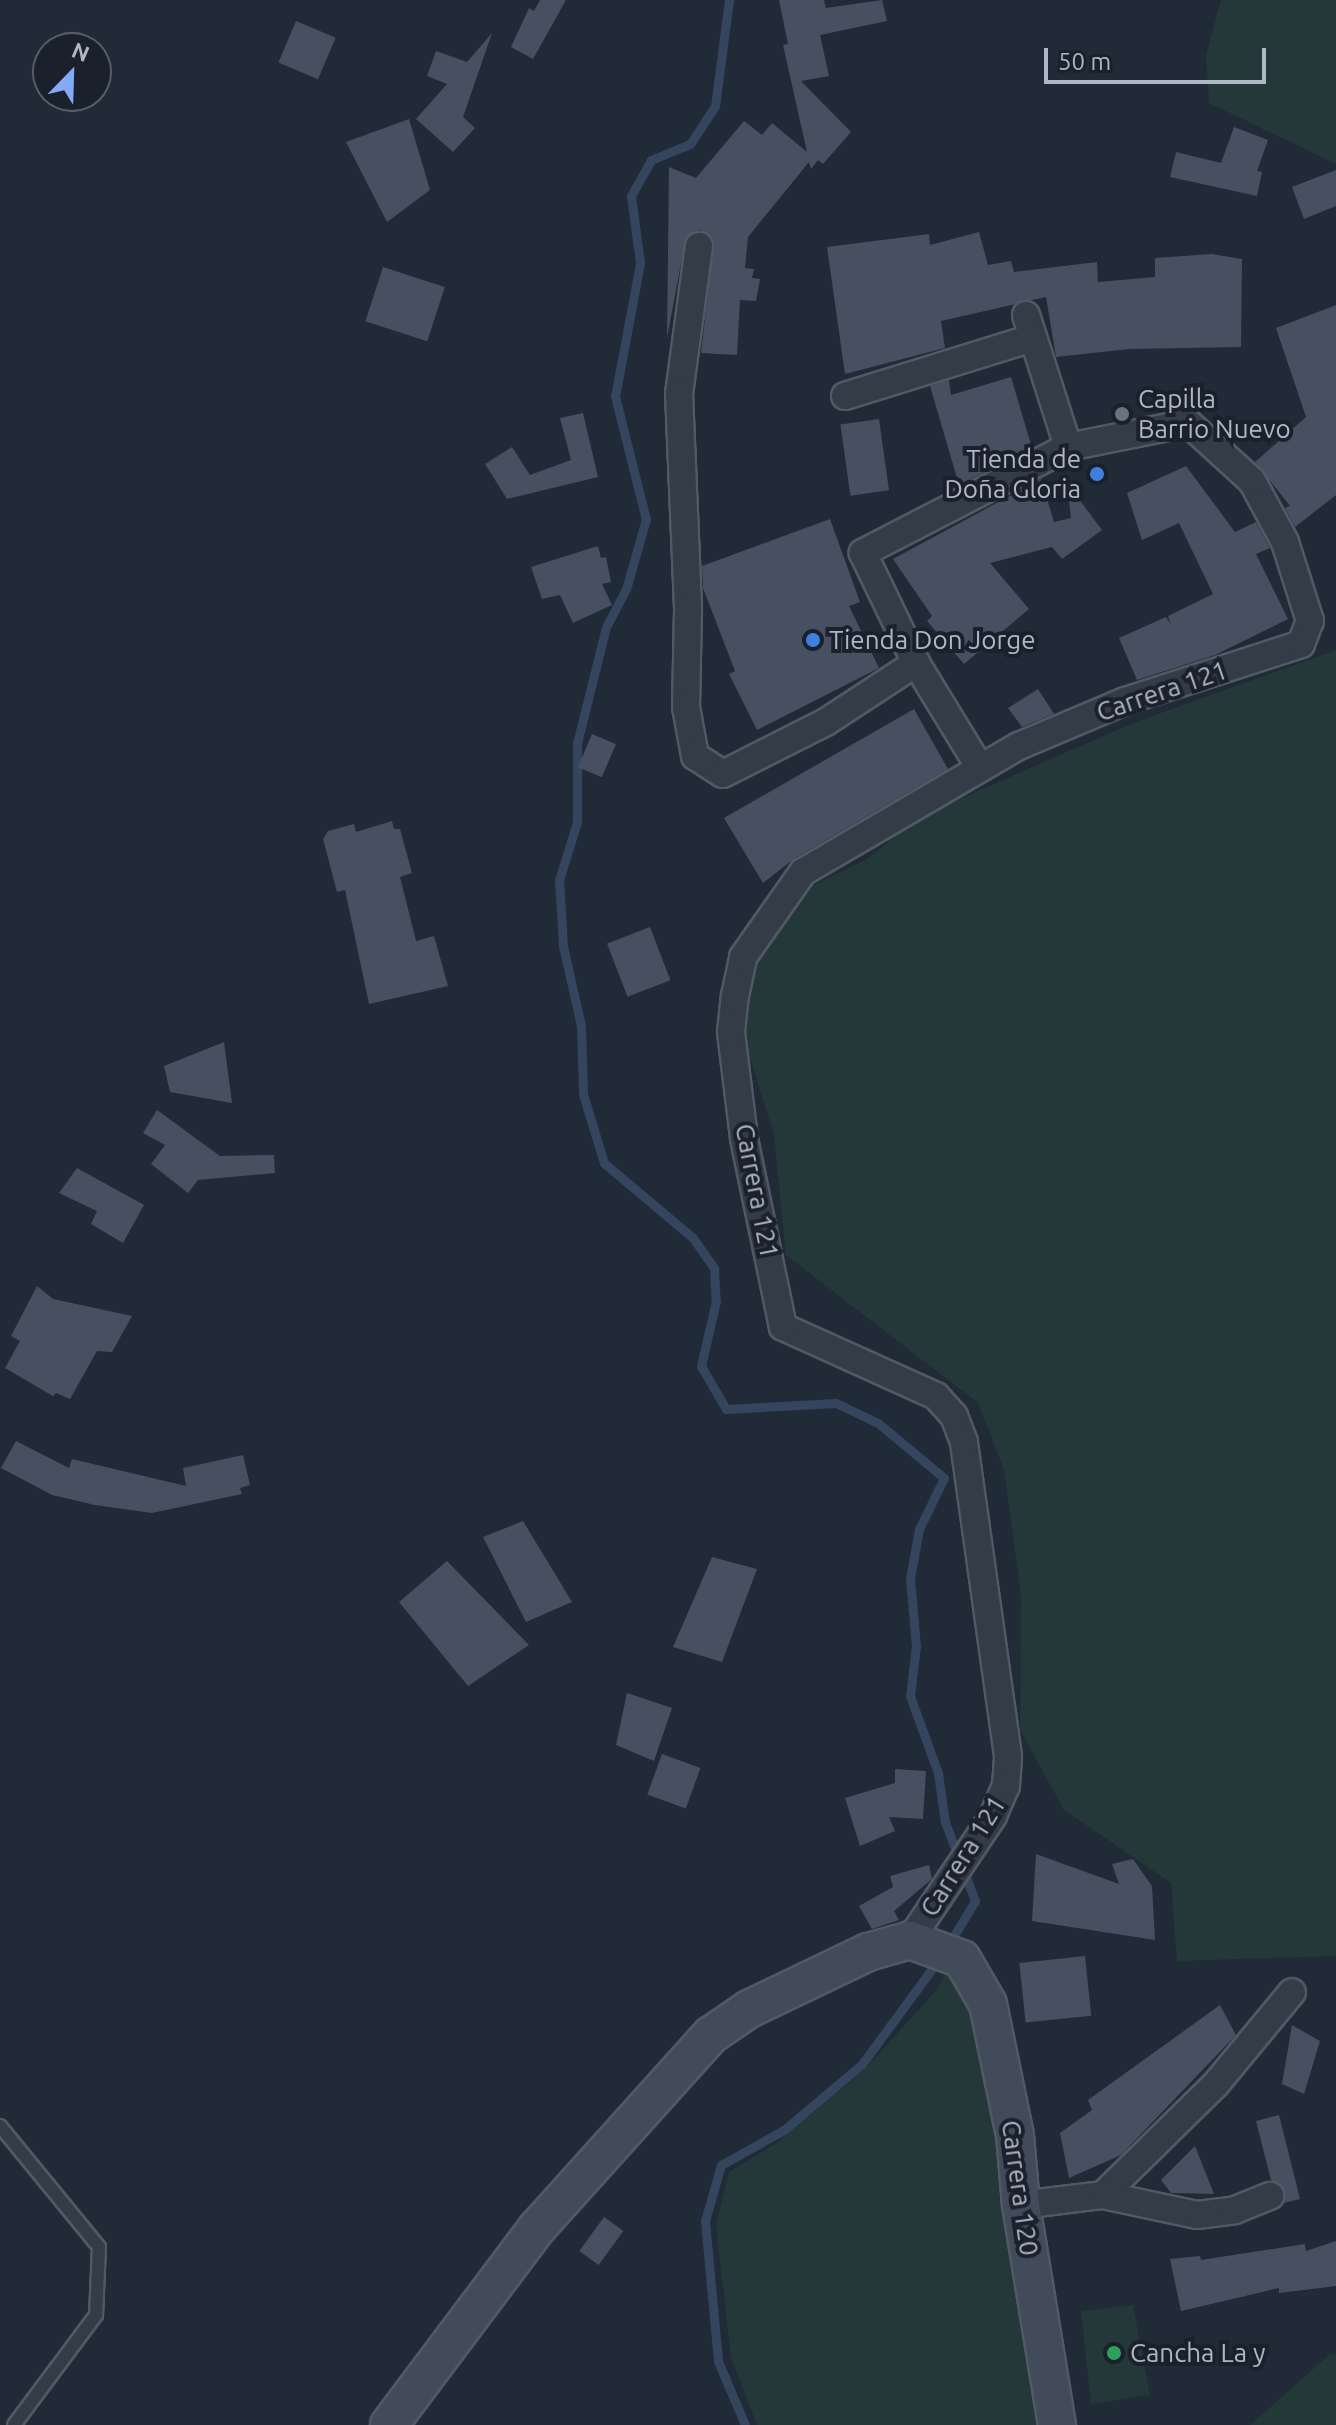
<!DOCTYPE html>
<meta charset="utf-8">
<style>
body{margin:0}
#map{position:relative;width:1336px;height:2425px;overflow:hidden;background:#212a37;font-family:Ubuntu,sans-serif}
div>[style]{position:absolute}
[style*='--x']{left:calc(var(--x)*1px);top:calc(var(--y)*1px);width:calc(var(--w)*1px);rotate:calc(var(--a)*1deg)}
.green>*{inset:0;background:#243739}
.stream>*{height:9px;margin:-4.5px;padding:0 4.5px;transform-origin:4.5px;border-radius:4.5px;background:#35455e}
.building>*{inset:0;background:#475061;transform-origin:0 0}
.roads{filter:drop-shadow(2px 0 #525965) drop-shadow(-2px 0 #525965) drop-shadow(0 2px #525965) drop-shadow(0 -2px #525965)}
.lane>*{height:12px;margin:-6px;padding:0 6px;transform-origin:6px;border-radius:6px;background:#343c48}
.street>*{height:26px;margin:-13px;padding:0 13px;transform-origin:13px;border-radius:13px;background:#343c48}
.secondary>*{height:36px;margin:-18px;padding:0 18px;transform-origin:18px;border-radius:18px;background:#424b5a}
.dots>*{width:22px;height:22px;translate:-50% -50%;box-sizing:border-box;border:4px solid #1a212c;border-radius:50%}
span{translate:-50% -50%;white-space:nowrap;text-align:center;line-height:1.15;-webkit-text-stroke:8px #1a212c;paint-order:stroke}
.poi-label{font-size:26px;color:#afb6c4}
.left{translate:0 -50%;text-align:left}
.right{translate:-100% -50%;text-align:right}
.street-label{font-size:26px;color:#afb6c4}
.north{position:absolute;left:32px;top:32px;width:80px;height:80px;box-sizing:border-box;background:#1a212c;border:2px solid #565d69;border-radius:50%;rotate:23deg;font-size:22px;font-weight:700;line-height:32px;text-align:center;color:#afb6c4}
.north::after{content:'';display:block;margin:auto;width:28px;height:36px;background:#83abf5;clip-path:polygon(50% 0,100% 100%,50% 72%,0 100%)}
.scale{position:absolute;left:1044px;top:48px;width:222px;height:36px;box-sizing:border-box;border:4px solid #afb6c4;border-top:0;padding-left:10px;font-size:24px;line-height:28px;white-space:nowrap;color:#afb6c4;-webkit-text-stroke:6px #1a212c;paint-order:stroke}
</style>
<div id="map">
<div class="green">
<i style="clip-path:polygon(1221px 0,1336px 0,1336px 164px,1209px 103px,1206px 55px)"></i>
<i style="clip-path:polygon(1336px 650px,1336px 1956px,1177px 1961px,1171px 1883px,1064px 1810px,1020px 1730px,1021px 1594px,1004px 1470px,978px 1403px,786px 1255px,774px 1135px,743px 1035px,759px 955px,814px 885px,867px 859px,912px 823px,962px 798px,1133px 723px)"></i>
<i style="clip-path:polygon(948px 1967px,996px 2045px,1045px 2425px,757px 2425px,731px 2358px,716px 2224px,729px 2172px,777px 2143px,865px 2069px,939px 1987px)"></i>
<i style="clip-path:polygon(1133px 2305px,1150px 2395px,1091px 2404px,1081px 2311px)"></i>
<i style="clip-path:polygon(1330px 2354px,1336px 2354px,1336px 2425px,1250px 2425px)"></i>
</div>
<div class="stream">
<i style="--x:729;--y:0;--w:107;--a:97.5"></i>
<i style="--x:715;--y:106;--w:45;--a:123.3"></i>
<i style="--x:690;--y:144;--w:42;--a:157.7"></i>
<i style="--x:651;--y:160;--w:41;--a:119.1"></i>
<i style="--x:631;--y:196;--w:68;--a:82.3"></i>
<i style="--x:640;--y:263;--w:135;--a:100.6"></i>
<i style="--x:615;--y:396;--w:127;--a:75.9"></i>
<i style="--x:646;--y:519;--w:73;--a:105.9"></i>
<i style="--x:626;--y:589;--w:43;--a:117.8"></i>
<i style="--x:606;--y:627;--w:120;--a:104"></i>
<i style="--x:577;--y:743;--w:79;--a:90"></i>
<i style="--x:577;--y:822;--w:61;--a:107.2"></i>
<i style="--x:559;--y:880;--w:66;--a:86.5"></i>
<i style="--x:563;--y:946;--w:82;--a:77.3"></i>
<i style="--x:581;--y:1026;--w:68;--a:88.3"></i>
<i style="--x:583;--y:1094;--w:72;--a:73.1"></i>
<i style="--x:604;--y:1163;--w:116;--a:40.1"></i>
<i style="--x:693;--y:1238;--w:37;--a:55"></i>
<i style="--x:714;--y:1268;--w:33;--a:87"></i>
<i style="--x:716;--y:1301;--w:67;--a:103"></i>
<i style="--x:701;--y:1366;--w:50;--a:59.8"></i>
<i style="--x:726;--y:1409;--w:110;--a:-3.1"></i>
<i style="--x:836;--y:1403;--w:47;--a:25.5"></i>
<i style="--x:878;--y:1423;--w:86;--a:39.8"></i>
<i style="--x:944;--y:1478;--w:57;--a:116.1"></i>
<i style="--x:919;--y:1529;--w:50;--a:100.4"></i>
<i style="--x:910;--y:1578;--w:68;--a:85"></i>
<i style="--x:916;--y:1646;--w:50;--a:96.8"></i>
<i style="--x:910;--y:1696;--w:82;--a:70"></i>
<i style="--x:938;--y:1773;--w:49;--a:81.9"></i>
<i style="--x:945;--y:1822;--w:85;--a:69.2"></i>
<i style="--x:975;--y:1901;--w:54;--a:121.3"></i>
<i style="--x:745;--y:2425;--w:69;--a:-112.9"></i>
<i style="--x:718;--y:2361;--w:141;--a:-95.3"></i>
<i style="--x:705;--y:2221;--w:58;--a:-74.1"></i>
<i style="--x:721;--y:2165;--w:72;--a:-29.1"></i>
<i style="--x:784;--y:2130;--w:102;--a:-40.2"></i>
<i style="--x:862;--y:2064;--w:130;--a:-53.7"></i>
</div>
<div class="building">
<i style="clip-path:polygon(540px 0,566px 0,533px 59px,511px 47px,529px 8px,534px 11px)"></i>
<i style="clip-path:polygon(779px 0,824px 0,826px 8px,882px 0,887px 21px,820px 35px,829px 76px,801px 81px,851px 132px,823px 164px,818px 160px,811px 169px,809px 162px,748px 237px,745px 268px,754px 269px,752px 278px,760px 279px,756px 301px,740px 300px,737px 355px,701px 353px,714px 241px,700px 230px,686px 237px,667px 338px,669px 167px,696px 178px,744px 121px,762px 135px,772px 123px,807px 152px,783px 45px,788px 44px)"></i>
<i style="left:296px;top:21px;width:43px;height:45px;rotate:23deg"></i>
<i style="clip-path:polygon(492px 33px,463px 117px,475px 128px,453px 152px,416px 119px,447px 84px,427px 76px,436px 51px,467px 62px)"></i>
<i style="clip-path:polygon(409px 119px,430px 190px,387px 222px,346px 142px)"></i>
<i style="clip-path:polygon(1234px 127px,1268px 140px,1257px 171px,1262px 172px,1257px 196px,1170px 177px,1176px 152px,1221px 163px)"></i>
<i style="clip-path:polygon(1336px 170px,1336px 206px,1304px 219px,1292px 187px)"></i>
<i style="clip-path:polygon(979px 232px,988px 265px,1011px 261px,1014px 272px,1097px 262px,1098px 282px,1155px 277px,1155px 258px,1212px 254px,1242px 259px,1241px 347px,1129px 349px,1056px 357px,1046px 297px,941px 321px,945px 348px,845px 374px,827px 247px,929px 234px,930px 245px)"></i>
<i style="left:383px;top:267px;width:65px;height:57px;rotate:18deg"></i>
<i style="clip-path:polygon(1336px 305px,1336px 495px,1295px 527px,1285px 508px,1290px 506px,1255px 462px,1306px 417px,1276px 328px)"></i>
<i style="clip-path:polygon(1011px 377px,1032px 448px,959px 485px,930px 386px,949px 380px,951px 395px)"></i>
<i style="clip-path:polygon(583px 413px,598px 477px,507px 499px,485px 464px,512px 447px,530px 475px,571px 460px,560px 418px)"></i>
<i style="left:879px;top:419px;width:72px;height:39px;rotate:82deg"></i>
<i style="clip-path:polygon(1186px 466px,1235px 532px,1256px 522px,1270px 548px,1256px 554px,1288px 619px,1215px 655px,1137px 680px,1119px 638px,1166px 617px,1171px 625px,1168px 616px,1213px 594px,1179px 523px,1142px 540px,1127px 493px)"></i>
<i style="clip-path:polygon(1041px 479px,1054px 522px,1071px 518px,1067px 483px,1102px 530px,1062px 559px,1052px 547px,990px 563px,1029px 609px,964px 664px,927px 621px,932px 616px,893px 559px)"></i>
<i style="clip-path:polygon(830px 519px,860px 602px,849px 606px,879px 668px,757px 730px,729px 674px,735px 671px,703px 588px,702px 566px)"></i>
<i style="clip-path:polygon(598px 546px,601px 558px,606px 557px,611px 582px,602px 584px,612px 605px,573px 623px,560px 595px,542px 599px,531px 567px)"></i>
<i style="clip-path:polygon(1038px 689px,1054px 714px,1022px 727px,1008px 708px)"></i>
<i style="clip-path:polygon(914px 709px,948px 769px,795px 858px,763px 883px,724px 818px)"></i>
<i style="left:592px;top:734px;width:26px;height:36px;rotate:23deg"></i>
<i style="clip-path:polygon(392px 821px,394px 829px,400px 829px,412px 873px,400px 877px,416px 941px,434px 936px,448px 986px,369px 1004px,345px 890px,337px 892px,323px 839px,328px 831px,354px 824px,356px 832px)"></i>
<i style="left:650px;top:927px;width:57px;height:46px;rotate:69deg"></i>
<i style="clip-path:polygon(224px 1042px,232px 1103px,170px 1092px,164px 1066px)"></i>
<i style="clip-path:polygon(157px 1110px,220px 1156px,274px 1155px,275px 1173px,198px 1180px,188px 1193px,151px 1164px,165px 1145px,143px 1133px)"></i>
<i style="clip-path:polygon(77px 1168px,144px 1205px,123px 1243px,91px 1224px,97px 1211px,59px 1193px)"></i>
<i style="clip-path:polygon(37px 1286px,53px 1299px,132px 1316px,112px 1352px,97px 1351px,70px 1399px,56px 1393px,53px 1396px,5px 1368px,20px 1341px,11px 1336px)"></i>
<i style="clip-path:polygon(16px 1441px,69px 1468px,72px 1459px,186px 1486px,183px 1468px,243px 1455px,250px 1485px,240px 1488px,242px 1494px,152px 1513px,95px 1505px,52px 1495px,1px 1468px)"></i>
<i style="clip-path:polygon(523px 1521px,572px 1602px,526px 1622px,483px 1537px)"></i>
<i style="clip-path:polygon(712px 1557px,757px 1569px,722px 1662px,673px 1647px)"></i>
<i style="clip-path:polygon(447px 1561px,529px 1645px,468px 1686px,399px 1602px)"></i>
<i style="clip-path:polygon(627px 1693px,672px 1708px,654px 1761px,616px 1745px)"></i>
<i style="left:662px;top:1754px;width:41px;height:43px;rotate:20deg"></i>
<i style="clip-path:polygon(895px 1769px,926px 1771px,923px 1819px,889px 1817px,895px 1831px,860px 1846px,845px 1798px,895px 1783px)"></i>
<i style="clip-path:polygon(1036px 1854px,1119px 1884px,1112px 1864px,1133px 1859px,1152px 1886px,1155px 1940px,1032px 1921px)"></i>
<i style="clip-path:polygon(929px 1865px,932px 1879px,894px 1911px,899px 1920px,872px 1929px,859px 1906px,893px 1887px,890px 1876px)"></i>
<i style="left:1085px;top:1956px;width:60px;height:66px;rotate:84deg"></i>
<i style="clip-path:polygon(1220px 2005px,1236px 2035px,1121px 2155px,1069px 2178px,1060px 2133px,1092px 2110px,1088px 2100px)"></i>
<i style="clip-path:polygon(1292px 2025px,1320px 2041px,1304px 2094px,1282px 2084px)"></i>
<i style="clip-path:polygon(1279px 2115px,1300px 2199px,1284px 2203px,1285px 2191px,1271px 2180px,1256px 2121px)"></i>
<i style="clip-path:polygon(1195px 2146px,1214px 2194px,1171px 2193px,1161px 2180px)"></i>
<i style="left:604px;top:2217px;width:24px;height:42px;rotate:36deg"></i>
<i style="clip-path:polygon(1336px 2241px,1336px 2286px,1279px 2293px,1279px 2288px,1181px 2311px,1170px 2259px,1200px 2256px,1201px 2260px,1305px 2244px,1306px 2251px)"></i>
</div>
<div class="roads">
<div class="lane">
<i style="--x:0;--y:2126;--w:156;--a:50.7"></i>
<i style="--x:99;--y:2247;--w:68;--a:92.5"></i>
<i style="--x:96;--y:2315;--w:137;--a:126.7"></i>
</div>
<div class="street">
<i style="--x:699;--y:246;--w:148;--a:97.7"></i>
<i style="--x:679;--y:393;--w:218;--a:87.6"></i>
<i style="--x:688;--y:611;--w:96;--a:91.2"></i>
<i style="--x:686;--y:707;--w:50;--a:79.6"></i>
<i style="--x:695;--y:756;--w:33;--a:33"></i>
<i style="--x:723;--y:774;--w:115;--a:-26.8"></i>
<i style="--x:826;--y:722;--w:108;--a:-33.2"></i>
<i style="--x:1026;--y:315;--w:139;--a:72.3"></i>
<i style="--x:845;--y:396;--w:196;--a:-17.2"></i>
<i style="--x:910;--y:1940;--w:149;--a:-56.2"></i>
<i style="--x:993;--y:1816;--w:33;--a:-67"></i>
<i style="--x:1006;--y:1786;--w:30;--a:-86"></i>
<i style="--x:1008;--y:1756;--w:317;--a:-98"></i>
<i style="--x:964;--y:1442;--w:28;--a:-111"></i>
<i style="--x:954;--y:1416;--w:27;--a:-132"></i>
<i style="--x:936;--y:1396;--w:168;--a:-155.7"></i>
<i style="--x:783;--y:1327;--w:193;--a:-101.7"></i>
<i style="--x:744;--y:1138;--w:107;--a:-97"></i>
<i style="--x:731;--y:1032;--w:36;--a:-84"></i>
<i style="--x:735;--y:996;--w:40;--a:-78"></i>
<i style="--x:743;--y:957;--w:104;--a:-54.8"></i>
<i style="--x:803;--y:872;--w:250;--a:-30.3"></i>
<i style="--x:1019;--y:746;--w:115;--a:-23"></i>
<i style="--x:1125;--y:701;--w:185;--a:-17.9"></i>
<i style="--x:1301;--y:644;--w:25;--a:-69"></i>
<i style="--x:1310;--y:621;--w:83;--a:-107.6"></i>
<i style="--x:1285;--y:542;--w:69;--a:-118.4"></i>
<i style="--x:1252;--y:481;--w:86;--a:-137.8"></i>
<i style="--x:1188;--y:423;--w:122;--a:168.7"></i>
<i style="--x:1068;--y:447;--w:231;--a:152.7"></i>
<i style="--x:863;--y:553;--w:122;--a:64.3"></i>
<i style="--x:916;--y:663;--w:123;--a:58.6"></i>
<i style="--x:1103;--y:2195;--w:158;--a:-44.5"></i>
<i style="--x:1216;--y:2084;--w:119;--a:-50.4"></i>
<i style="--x:1021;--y:2205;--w:83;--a:-7"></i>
<i style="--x:1103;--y:2195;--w:96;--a:12"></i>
<i style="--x:1197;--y:2215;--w:38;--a:-7"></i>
<i style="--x:1235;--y:2210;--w:38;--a:-22"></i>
</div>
<div class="secondary">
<i style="--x:389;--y:2425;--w:246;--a:-53.1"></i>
<i style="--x:537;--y:2228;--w:260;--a:-48"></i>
<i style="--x:711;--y:2035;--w:46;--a:-34.4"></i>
<i style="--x:749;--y:2009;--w:132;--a:-25.6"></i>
<i style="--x:868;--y:1952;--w:44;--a:-15.9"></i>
<i style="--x:910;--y:1940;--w:55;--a:20.1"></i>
<i style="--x:962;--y:1959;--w:52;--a:60"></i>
<i style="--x:988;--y:2004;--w:134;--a:78.4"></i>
<i style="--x:1015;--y:2135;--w:70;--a:85.1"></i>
<i style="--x:1021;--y:2205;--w:223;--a:80.7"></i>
</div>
</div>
<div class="dots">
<i style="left:1122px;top:414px;background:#6b7280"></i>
<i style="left:1097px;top:474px;background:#3f7fe0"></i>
<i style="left:813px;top:640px;background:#3f7fe0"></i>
<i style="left:1114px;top:2353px;background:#2e9e5b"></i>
</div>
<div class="poi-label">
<span class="left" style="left:1138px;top:414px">Capilla<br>Barrio Nuevo</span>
<span class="right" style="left:1081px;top:474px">Tienda de<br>Doña Gloria</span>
<span class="left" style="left:829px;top:640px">Tienda Don Jorge</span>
<span class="left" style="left:1130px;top:2353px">Cancha La y</span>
</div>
<div class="street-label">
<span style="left:1162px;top:691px;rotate:-19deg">Carrera 121</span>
<span style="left:757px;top:1191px;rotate:79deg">Carrera 121</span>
<span style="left:963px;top:1856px;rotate:-58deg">Carrera 121</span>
<span style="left:1020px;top:2188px;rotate:82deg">Carrera 120</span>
</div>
<div class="north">N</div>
<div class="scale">50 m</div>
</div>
